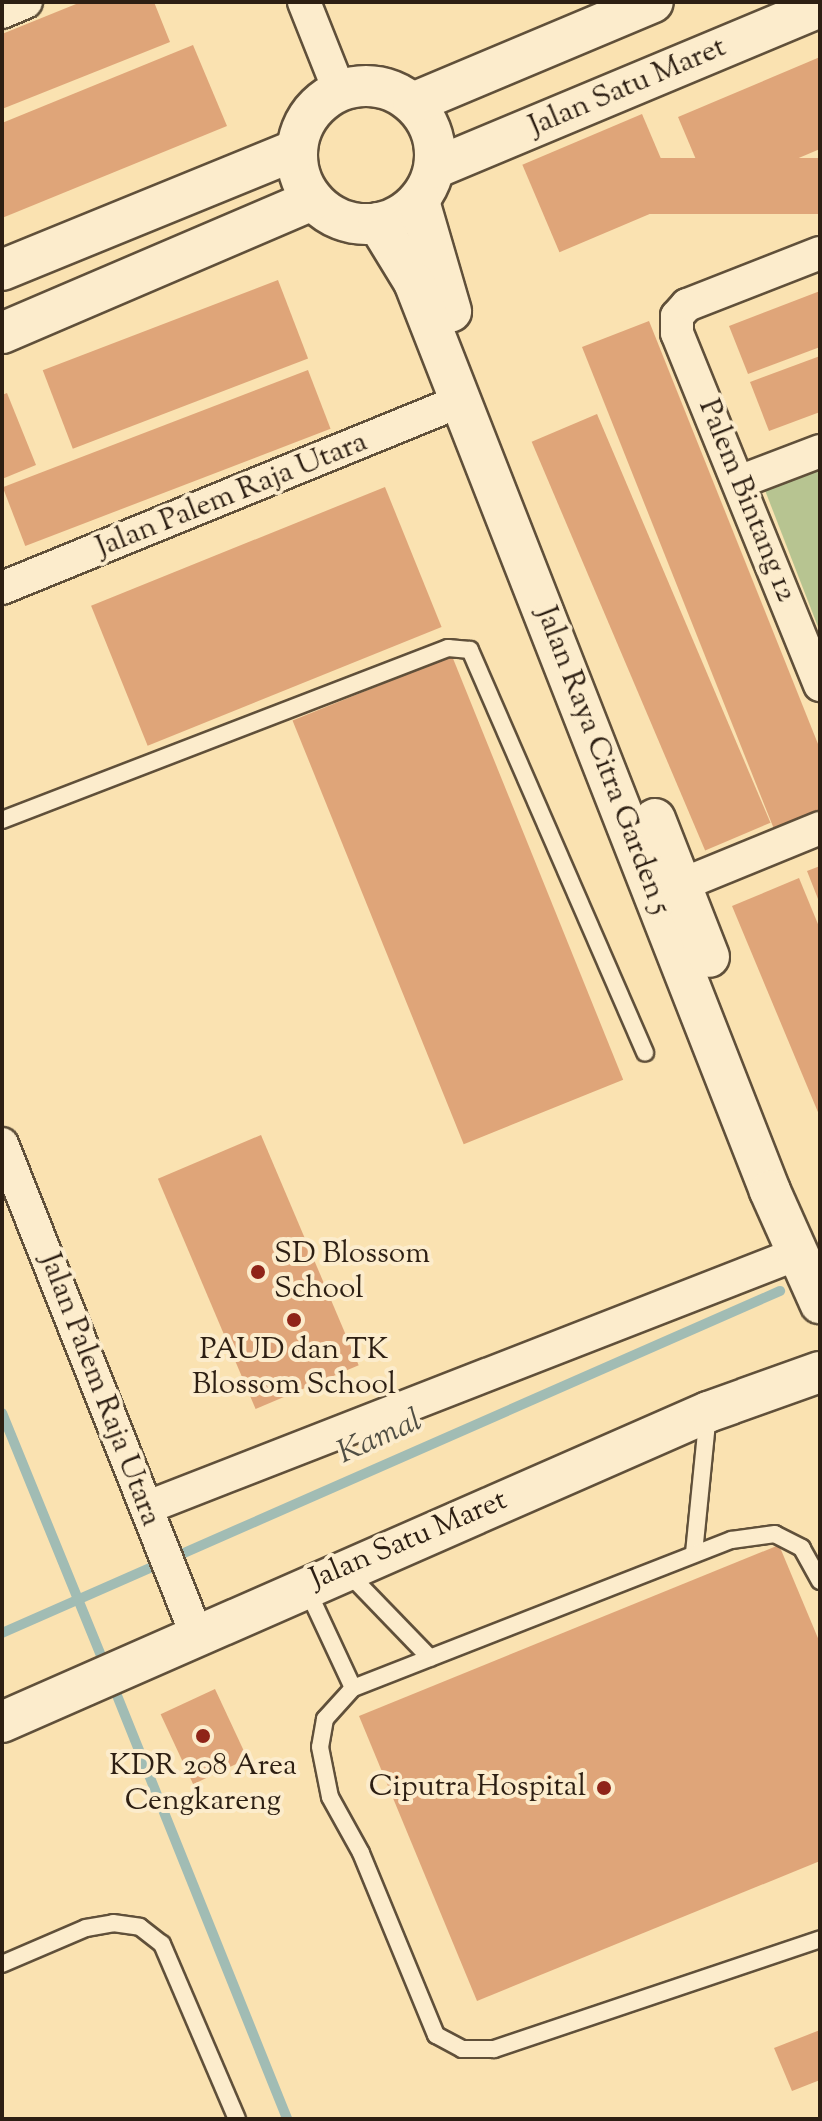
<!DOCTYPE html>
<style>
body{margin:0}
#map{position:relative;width:822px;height:2121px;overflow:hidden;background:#fae2b1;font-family:"Sorts Mill Goudy",serif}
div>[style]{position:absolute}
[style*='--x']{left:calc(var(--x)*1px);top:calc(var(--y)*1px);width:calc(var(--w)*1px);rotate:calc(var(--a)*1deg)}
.green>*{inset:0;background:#b7c491}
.stream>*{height:10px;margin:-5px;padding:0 5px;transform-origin:5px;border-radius:5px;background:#a1bcb4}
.building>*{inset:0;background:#dfa579;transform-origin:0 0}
.roads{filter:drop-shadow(2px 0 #60503a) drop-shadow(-2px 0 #60503a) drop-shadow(0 2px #60503a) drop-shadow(0 -2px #60503a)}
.service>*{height:16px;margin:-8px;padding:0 8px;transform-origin:8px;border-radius:8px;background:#fceccc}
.minor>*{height:32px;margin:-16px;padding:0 16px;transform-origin:16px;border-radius:16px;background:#fceccc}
.tertiary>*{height:40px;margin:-20px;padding:0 20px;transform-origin:20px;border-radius:20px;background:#fceccc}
.tertiary>.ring{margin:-20px;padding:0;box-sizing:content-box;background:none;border:40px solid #fceccc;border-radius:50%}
.dots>*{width:22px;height:22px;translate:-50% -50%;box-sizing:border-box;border:4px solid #fceccc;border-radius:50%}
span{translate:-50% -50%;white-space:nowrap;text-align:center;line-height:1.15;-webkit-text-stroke:8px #fceccc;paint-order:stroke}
.street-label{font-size:30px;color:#2d1f13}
.poi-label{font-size:30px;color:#2d1f13}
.left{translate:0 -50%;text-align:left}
.right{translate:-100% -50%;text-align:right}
.water-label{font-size:32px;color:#504e43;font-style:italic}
.frame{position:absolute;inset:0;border:4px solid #2d1f13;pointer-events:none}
</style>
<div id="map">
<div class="green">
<i style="clip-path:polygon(820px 459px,820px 632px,761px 480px)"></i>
</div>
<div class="stream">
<i style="--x:2;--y:1413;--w:275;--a:67.8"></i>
<i style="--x:2;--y:1633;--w:850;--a:-23.73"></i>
<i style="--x:112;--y:1683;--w:470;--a:68.1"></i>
</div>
<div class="building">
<i style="clip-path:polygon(81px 2px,154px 2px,170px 42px,2px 109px,2px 34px)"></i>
<i style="clip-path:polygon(193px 45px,227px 126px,2px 218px,2px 123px)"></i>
<i style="clip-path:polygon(820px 57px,820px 149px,711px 195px,678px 117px)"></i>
<i style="left:642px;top:114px;width:95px;height:130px;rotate:67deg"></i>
<i style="left:820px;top:158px;width:56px;height:274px;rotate:90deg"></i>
<i style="left:278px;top:280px;width:84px;height:252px;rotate:69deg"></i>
<i style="clip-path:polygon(820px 291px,820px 347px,748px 374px,729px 326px)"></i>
<i style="clip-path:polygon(649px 321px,820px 749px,820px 810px,774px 829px,582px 347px)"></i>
<i style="clip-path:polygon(820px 356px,820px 412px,769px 431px,750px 382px)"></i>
<i style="left:308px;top:370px;width:63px;height:327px;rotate:69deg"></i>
<i style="clip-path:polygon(7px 393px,36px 465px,2px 479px,2px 395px)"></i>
<i style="left:597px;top:414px;width:444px;height:71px;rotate:67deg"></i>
<i style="left:385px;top:487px;width:151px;height:317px;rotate:68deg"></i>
<i style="left:452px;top:656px;width:457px;height:172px;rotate:68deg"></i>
<i style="clip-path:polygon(820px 866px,820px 904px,807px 871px)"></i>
<i style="clip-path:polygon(799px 878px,820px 929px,820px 1117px,732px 906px)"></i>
<i style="left:261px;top:1135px;width:250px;height:112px;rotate:67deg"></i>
<i style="clip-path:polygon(779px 1545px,820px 1643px,820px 1861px,477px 2001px,359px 1716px)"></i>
<i style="left:215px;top:1689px;width:77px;height:60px;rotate:65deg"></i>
<i style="clip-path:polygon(820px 2030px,820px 2080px,792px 2091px,774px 2048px)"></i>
</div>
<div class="roads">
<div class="service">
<i style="--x:2;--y:820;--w:478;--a:-21.1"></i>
<i style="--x:448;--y:648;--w:22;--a:5"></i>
<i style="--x:470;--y:650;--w:439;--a:66.5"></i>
<i style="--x:694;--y:1553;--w:141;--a:-84.3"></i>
<i style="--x:348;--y:1573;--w:118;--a:46"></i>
<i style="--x:820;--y:1581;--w:38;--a:-119"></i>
<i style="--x:802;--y:1548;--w:30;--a:-153"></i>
<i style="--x:775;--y:1534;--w:44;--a:172.2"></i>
<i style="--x:731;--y:1540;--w:406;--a:158.6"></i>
<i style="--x:353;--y:1688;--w:42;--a:132.1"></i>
<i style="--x:325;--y:1719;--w:28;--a:100"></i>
<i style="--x:320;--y:1747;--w:51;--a:78.7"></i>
<i style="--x:330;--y:1797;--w:64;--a:61"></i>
<i style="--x:361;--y:1853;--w:197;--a:67.6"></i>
<i style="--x:436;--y:2035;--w:30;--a:28"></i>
<i style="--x:462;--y:2049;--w:32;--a:0"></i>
<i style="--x:494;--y:2049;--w:344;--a:-18.6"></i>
<i style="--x:306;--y:1587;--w:111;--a:65"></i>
<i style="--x:2;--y:1964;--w:91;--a:-23.2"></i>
<i style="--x:86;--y:1928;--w:27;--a:-10"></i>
<i style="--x:113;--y:1923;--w:27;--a:8"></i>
<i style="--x:140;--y:1927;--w:28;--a:38"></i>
<i style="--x:162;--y:1944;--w:190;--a:66.8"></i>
</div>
<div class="minor">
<i style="--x:304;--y:2;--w:95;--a:68.3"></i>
<i style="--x:2;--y:12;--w:26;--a:-23"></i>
<i style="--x:820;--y:253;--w:143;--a:158.6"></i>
<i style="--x:687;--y:305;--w:15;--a:132"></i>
<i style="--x:677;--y:316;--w:17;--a:90"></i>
<i style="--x:677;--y:333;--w:380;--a:67.9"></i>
<i style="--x:739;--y:482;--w:87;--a:-20.9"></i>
<i style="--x:2;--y:588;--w:496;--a:-22.2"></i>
<i style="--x:681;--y:885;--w:150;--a:-22.3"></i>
<i style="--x:2;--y:1144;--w:529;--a:68.38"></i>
<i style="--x:148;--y:1507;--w:699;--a:-21.31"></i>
</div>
<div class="tertiary">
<i class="ring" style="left:297px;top:86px;width:98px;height:98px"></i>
<i style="--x:413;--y:103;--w:260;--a:-22.8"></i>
<i style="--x:435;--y:168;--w:417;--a:-22.7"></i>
<i style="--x:419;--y:201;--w:115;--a:73.8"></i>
<i style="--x:378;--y:223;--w:69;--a:58.6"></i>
<i style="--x:414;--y:282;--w:976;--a:68.61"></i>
<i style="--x:770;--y:1191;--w:123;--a:65.9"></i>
<i style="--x:2;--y:270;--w:318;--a:-22.2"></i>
<i style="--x:2;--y:333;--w:338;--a:-23.2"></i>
<i style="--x:655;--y:819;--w:148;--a:68.6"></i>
<i style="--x:2;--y:1722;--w:771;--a:-23.71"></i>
<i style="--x:708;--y:1412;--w:119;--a:-19.7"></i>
</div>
</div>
<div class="dots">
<i style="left:258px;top:1272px;background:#8f2418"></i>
<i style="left:294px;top:1320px;background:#8f2418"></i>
<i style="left:203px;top:1736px;background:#8f2418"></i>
<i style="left:604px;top:1788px;background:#8f2418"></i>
</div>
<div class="street-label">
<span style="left:628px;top:88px;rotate:-23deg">Jalan Satu Maret</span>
<span style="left:232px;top:496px;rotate:-22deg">Jalan Palem Raja Utara</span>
<span style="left:746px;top:501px;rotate:68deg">Palem Bintang 12</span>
<span style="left:602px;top:761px;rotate:69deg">Jalan Raya Citra Garden 5</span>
<span style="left:99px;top:1390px;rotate:69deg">Jalan Palem Raja Utara</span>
<span style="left:409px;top:1541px;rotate:-23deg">Jalan Satu Maret</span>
</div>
<div class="poi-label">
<span class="left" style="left:274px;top:1272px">SD Blossom<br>School</span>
<span style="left:294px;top:1368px">PAUD dan TK<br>Blossom School</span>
<span style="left:203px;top:1784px">KDR 208 Area<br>Cengkareng</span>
<span class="right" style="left:586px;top:1788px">Ciputra Hospital</span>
</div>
<div class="water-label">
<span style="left:380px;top:1438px;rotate:-24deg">Kamal</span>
</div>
<div class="frame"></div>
</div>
